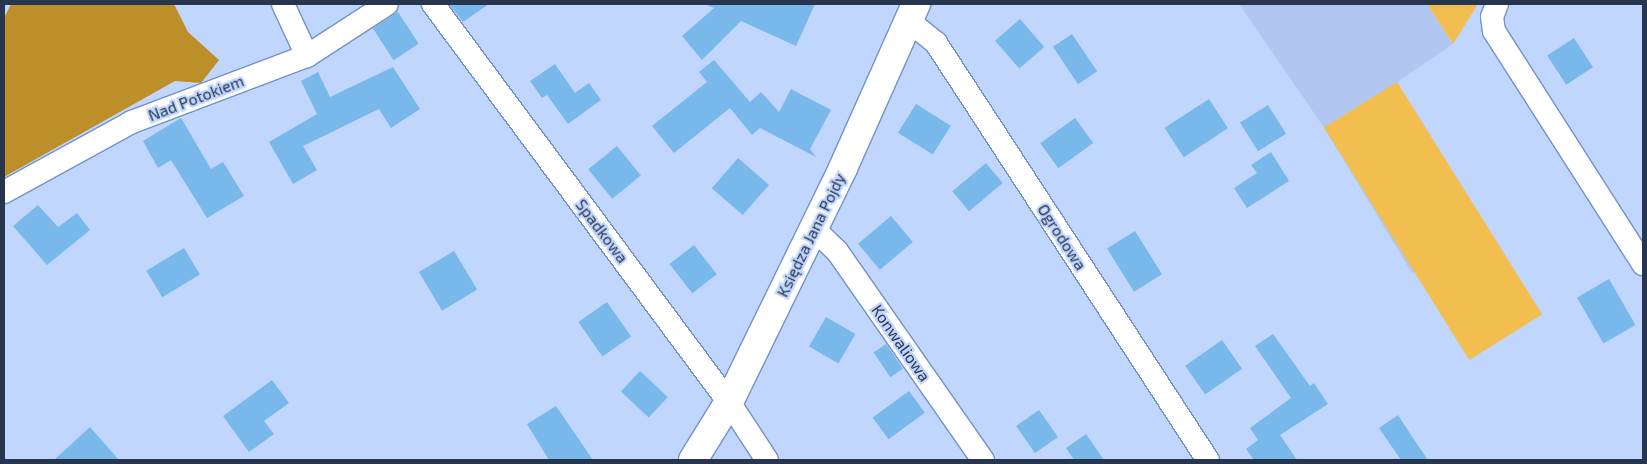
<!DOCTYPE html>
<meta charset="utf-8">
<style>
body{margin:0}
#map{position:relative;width:1647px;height:464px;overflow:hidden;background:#c1d6fc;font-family:"Exo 2",sans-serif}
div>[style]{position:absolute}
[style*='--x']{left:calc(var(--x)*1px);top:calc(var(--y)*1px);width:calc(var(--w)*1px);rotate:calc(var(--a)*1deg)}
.built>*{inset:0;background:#b1c7f1}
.green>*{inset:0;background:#f2be50;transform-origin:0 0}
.forest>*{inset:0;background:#bc8f29}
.building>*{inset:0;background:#79b8ea;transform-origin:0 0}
.roads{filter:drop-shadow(1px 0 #7291cd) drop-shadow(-1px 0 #7291cd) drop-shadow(0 1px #7291cd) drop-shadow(0 -1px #7291cd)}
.street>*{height:22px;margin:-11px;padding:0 11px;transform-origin:11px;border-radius:11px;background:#fff}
.secondary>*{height:28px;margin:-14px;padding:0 14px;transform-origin:14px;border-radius:14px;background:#fff}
span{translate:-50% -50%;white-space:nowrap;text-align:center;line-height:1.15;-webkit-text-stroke:4.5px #c1d6fc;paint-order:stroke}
.street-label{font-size:16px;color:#28354f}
.frame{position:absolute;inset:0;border:5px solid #28354f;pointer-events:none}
</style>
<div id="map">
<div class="built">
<i style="clip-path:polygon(1239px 4px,1427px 4px,1453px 44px,1397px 82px,1486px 228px,1412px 273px,1323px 126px)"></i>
</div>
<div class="green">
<i style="clip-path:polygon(1427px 4px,1478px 4px,1453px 44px)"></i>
<i style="left:1397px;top:82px;width:274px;height:86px;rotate:58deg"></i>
</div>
<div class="forest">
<i style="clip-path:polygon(11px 4px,174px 4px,188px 32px,219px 60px,201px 83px,175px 81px,4px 177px,4px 18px)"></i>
</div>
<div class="building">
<i style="clip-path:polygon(449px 4px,489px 4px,463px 22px)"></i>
<i style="clip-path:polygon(705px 4px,815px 4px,796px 46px,741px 21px,702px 60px,682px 36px,714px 8px)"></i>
<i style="left:398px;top:12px;width:38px;height:30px;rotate:57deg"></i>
<i style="left:1020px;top:19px;width:37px;height:33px;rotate:49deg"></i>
<i style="left:1072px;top:34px;width:45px;height:23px;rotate:56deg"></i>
<i style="left:1574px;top:38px;width:35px;height:32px;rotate:57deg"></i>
<i style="clip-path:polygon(714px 60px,750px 102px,761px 92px,779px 112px,791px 89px,831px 110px,810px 149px,816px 157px,760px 128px,752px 135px,730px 108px,674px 153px,652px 126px,707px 82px,699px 72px)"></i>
<i style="clip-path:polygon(555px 64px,575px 93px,589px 83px,601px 100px,568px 124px,547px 95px,542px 98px,530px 81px)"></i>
<i style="clip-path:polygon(393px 67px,420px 109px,391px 128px,379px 109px,303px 146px,317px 170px,293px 184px,269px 142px,317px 114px,301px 81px,318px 72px,330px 97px)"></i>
<i style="left:1209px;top:99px;width:35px;height:53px;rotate:57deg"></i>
<i style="left:916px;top:104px;width:41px;height:34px;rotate:32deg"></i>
<i style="left:1268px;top:105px;width:34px;height:33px;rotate:58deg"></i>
<i style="clip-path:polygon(181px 118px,211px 169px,223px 162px,244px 196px,207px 218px,171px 160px,158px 168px,143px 141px)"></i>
<i style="left:1075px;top:118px;width:31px;height:43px;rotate:54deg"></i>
<i style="left:617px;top:146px;width:38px;height:37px;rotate:51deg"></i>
<i style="clip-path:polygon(1271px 152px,1289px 181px,1247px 208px,1234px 188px,1257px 173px,1251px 165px)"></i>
<i style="left:738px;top:158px;width:41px;height:40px;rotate:41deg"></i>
<i style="left:986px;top:163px;width:26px;height:44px;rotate:50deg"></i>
<i style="clip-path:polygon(38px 205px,58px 227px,77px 213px,90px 230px,47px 265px,13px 226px)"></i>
<i style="left:891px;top:216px;width:34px;height:43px;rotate:50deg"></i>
<i style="left:1135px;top:231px;width:51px;height:33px;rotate:58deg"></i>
<i style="left:694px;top:245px;width:37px;height:31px;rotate:52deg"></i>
<i style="left:184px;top:248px;width:31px;height:44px;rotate:59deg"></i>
<i style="left:454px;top:251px;width:45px;height:41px;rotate:59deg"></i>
<i style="left:1609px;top:279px;width:53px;height:37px;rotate:60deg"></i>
<i style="left:607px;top:302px;width:42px;height:35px;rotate:55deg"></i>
<i style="left:826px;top:317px;width:34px;height:34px;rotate:30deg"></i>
<i style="clip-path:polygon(1273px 334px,1310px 386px,1314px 383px,1328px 404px,1280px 435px,1297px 460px,1254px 460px,1246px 449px,1258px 440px,1250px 428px,1291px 398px,1255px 346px)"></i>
<i style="left:1222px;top:340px;width:35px;height:45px;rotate:55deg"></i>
<i style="left:886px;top:344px;width:30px;height:15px;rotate:56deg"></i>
<i style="left:640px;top:371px;width:38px;height:28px;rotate:43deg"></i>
<i style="clip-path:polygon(272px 380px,289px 403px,264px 421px,274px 434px,249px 452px,223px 416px)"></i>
<i style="left:909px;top:391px;width:27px;height:45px;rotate:54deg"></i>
<i style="clip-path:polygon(556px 406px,593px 460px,549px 460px,527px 424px)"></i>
<i style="left:1039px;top:410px;width:33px;height:28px;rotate:55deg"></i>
<i style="clip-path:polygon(1398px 415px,1415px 441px,1428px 460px,1401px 460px,1379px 428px)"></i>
<i style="clip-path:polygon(90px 427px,119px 460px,54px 460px)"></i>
<i style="clip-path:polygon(1086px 434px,1104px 460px,1074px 460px,1066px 448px)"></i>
</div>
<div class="roads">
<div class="street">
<i style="--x:283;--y:4;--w:57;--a:65.2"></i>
<i style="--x:433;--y:4;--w:496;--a:53.4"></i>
<i style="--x:729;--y:402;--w:69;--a:56.8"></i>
<i style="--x:1497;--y:4;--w:14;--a:111"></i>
<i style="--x:1492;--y:17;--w:14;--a:82"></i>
<i style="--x:1494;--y:31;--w:277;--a:57.4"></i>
<i style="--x:909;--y:21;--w:35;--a:39"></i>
<i style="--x:936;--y:43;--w:498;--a:56.9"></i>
<i style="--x:4;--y:192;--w:146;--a:-28.7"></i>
<i style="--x:132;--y:122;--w:187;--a:-20.7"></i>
<i style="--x:307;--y:56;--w:95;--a:-33"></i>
<i style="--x:814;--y:229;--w:32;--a:44"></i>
<i style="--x:837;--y:251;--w:255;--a:55.1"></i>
</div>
<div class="secondary">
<i style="--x:693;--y:460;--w:68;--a:-58.2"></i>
<i style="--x:729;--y:402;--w:260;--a:-64"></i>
<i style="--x:843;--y:168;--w:180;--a:-66"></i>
</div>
</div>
<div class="street-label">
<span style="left:196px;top:98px;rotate:-21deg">Nad Potokiem</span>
<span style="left:602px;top:231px;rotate:53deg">Spadkowa</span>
<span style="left:811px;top:235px;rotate:-64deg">Księdza Jana Pojdy</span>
<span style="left:1062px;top:237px;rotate:57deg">Ogrodowa</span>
<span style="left:901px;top:343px;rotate:55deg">Konwaliowa</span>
</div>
<div class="frame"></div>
</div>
